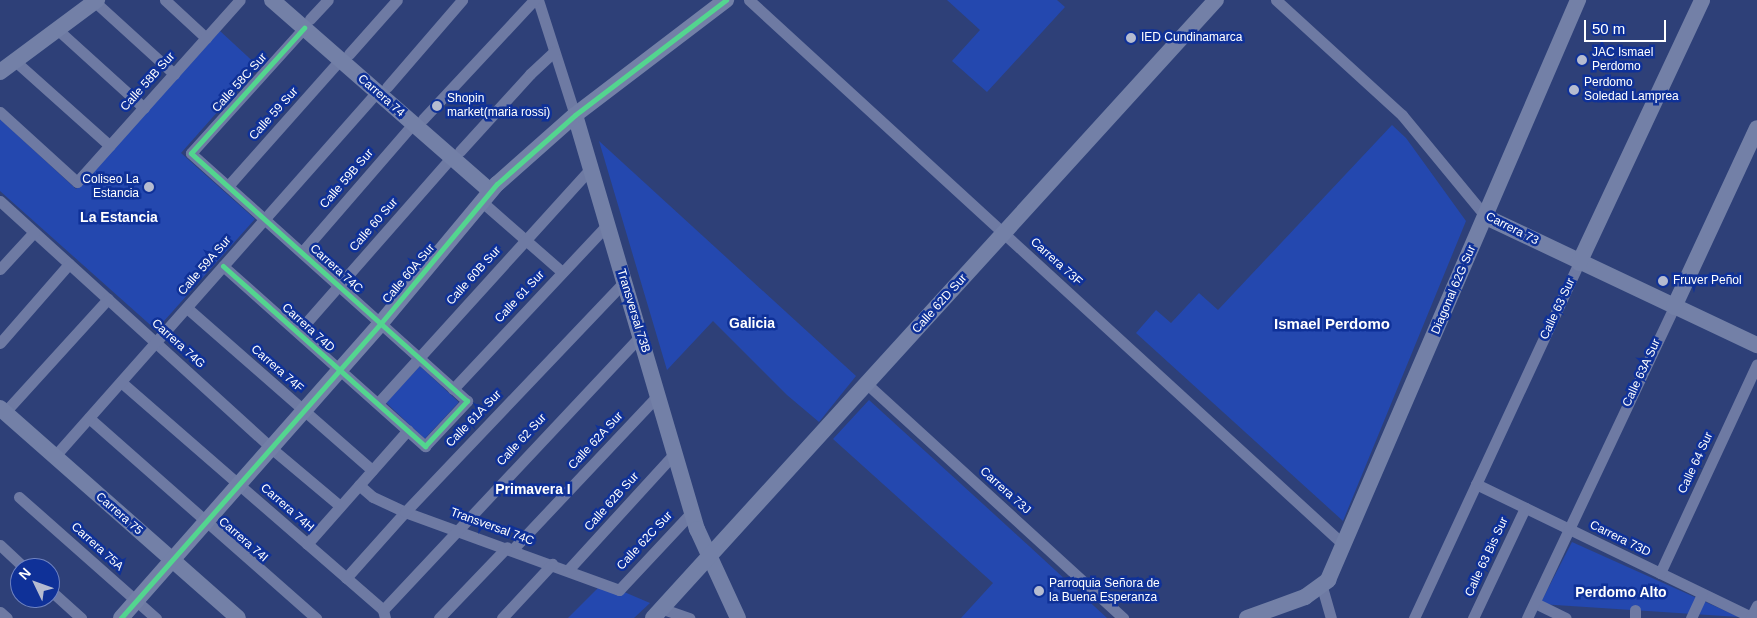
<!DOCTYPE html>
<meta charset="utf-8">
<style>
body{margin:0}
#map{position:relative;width:1757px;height:618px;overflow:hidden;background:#2e4078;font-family:Arial,sans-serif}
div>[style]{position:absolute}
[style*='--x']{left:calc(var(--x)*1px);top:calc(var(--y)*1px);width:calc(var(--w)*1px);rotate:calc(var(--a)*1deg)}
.green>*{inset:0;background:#2448af;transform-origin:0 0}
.street>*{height:11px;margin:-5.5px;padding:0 5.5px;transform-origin:5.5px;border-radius:5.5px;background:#6e7aa3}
.secondary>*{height:16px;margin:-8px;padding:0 8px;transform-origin:8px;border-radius:8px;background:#7380a7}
.cycleway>*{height:5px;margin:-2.5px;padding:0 2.5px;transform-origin:2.5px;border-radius:2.5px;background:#53d58f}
.dots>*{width:14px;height:14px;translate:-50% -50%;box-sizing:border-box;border:2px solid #0f3198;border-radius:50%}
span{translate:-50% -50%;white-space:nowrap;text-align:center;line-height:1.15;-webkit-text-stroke:5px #0f3198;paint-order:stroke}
.poi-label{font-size:12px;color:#fff}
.left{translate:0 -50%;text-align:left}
.right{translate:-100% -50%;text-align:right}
.street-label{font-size:12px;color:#fff}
.neighbourhood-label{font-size:14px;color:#fff;font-weight:700}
.quarter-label{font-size:15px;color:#fff;font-weight:700}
.north{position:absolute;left:10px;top:558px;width:50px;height:50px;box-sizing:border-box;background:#0f3198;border:1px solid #6f83c1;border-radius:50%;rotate:312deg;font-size:14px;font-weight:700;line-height:20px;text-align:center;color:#fff}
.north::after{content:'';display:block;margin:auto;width:18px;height:22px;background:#b6bcd0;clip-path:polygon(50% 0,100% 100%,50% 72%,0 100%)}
.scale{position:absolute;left:1584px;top:20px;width:82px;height:22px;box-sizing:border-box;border:2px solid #fff;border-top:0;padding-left:6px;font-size:15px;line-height:18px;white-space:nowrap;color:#fff;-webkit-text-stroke:4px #0f3198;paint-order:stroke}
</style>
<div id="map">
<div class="green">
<i style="clip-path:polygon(947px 0,1057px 0,1065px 7px,987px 92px,952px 61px,980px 30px)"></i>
<i style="clip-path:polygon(220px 31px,258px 66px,181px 153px,255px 219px,156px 330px,0 191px,0 119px,76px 189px)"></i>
<i style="clip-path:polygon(1392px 125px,1406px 138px,1466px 221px,1343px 521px,1136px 333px,1156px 310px,1171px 323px,1199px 293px,1218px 310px)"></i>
<i style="clip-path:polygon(599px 141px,856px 376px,819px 422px,787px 395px,713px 321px,667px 370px)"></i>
<i style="left:420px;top:366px;width:53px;height:50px;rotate:43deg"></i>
<i style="clip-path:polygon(869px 400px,1029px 546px,1107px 618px,961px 618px,993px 583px,833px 439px)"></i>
<i style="clip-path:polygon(1572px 542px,1739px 617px,1540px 604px)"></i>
<i style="clip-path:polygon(603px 583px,650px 603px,634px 618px,568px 618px)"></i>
</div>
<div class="street">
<i style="--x:165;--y:0;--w:56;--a:42.8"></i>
<i style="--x:538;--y:0;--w:121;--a:72.2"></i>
<i style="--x:749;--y:0;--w:807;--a:42.49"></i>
<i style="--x:1276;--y:0;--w:171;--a:42.4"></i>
<i style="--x:1402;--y:115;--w:132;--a:50.5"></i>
<i style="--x:95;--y:2;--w:107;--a:42.3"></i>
<i style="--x:310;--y:19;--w:26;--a:-47"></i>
<i style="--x:58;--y:30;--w:116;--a:42.2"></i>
<i style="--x:349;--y:54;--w:72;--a:-48.4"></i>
<i style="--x:15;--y:61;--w:127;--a:41.8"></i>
<i style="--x:387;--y:87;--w:115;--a:-49.2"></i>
<i style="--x:0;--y:112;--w:104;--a:42.3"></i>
<i style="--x:77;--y:182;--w:244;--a:-48.2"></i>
<i style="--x:423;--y:119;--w:163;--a:-47"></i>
<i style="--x:460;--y:151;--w:104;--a:-47.7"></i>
<i style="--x:530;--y:74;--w:33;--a:-43"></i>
<i style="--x:228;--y:186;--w:169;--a:-48.4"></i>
<i style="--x:0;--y:201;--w:367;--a:42.3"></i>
<i style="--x:271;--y:448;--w:90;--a:40"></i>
<i style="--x:481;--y:201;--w:108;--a:41.2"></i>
<i style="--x:302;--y:252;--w:169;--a:-49.1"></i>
<i style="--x:223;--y:266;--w:271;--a:41.7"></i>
<i style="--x:425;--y:446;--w:62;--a:-47"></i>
<i style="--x:467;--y:401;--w:371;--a:-138.1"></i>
<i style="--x:191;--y:153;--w:169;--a:-47.9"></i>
<i style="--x:0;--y:269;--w:50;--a:-47.4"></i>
<i style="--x:187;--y:308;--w:246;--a:41.2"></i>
<i style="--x:298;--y:332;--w:232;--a:-48.7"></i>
<i style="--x:0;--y:343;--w:105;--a:-48.9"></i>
<i style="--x:121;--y:382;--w:347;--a:41"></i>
<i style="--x:383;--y:610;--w:8;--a:76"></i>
<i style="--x:867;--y:384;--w:347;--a:42.4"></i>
<i style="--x:453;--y:389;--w:226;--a:-46.8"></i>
<i style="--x:378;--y:403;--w:317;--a:-47.8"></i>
<i style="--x:5;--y:412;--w:153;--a:-47.7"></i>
<i style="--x:89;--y:418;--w:303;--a:41.4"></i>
<i style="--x:54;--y:457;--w:487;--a:-48.5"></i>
<i style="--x:1476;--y:484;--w:308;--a:25.8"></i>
<i style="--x:359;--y:485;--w:18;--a:41"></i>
<i style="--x:373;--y:497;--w:35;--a:25"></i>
<i style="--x:405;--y:512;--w:228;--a:20"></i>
<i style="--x:619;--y:590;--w:107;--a:-46.9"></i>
<i style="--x:19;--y:497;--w:183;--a:41.5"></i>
<i style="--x:307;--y:544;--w:152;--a:-48.5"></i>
<i style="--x:0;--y:545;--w:34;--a:43"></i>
<i style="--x:513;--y:549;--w:212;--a:-46.7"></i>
<i style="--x:568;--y:570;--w:159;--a:-47.6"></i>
<i style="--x:1660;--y:573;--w:230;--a:-65.1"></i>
<i style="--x:346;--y:578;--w:89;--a:-48.2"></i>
<i style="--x:405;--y:512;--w:319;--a:-46.4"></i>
<i style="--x:1322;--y:587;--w:32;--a:74"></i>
<i style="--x:50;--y:590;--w:42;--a:42.1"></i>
<i style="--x:1535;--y:603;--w:34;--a:26"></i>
<i style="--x:663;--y:609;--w:28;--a:19"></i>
<i style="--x:383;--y:610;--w:377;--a:-46.8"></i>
<i style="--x:1635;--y:610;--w:8;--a:90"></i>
<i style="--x:0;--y:612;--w:9;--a:41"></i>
<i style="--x:1751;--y:617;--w:13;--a:-63"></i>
<i style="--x:439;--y:618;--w:98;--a:-46.2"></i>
<i style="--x:502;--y:618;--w:74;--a:-47.2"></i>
<i style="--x:1414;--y:618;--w:391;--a:-65.1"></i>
<i style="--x:1473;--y:618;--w:122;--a:-64.7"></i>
<i style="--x:1527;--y:618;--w:344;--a:-64.7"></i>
<i style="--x:1691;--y:618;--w:26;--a:-65"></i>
</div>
<div class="secondary">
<i style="--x:272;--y:0;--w:290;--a:41.2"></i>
<i style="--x:0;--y:72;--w:121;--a:-36.6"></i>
<i style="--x:575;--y:115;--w:432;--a:73.6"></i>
<i style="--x:697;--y:529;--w:98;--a:65.3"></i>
<i style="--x:1486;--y:217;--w:300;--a:25.3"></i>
<i style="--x:1579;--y:263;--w:290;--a:-64.9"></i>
<i style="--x:1674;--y:307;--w:197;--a:-65.1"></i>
<i style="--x:0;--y:408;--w:317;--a:41.4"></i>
<i style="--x:121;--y:618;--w:393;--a:-48.6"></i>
<i style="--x:381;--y:323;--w:181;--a:-50.2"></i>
<i style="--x:497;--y:184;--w:104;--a:-41.5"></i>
<i style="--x:575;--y:115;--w:190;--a:-37.3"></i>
<i style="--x:653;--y:618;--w:836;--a:-47.67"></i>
<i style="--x:1247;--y:618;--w:62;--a:-19.9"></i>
<i style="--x:1305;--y:597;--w:29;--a:-36"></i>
<i style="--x:1328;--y:580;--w:632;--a:-66.68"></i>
</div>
<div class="cycleway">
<i style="--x:223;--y:266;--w:271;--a:41.7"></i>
<i style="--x:425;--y:446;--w:62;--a:-47"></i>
<i style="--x:467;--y:401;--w:371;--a:-138.1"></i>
<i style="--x:191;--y:153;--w:169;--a:-47.9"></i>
<i style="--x:121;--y:618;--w:393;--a:-48.6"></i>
<i style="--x:381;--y:323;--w:181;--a:-50.2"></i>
<i style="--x:497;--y:184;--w:104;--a:-41.5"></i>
<i style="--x:575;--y:115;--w:190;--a:-37.3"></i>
</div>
<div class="dots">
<i style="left:1131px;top:38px;background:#b6bcd0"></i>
<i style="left:1582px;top:60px;background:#b6bcd0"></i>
<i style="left:1574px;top:90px;background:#b6bcd0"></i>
<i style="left:437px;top:106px;background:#b6bcd0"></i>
<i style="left:149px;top:187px;background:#b6bcd0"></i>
<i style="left:1663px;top:281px;background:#b6bcd0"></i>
<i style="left:1039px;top:591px;background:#b6bcd0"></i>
</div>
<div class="poi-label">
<span class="left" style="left:1141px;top:38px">IED Cundinamarca</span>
<span class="left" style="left:1592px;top:60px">JAC Ismael<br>Perdomo</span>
<span class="left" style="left:1584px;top:90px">Perdomo<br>Soledad Lamprea</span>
<span class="left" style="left:447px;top:106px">Shopin<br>market(maria rossi)</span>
<span class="right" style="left:139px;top:187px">Coliseo La<br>Estancia</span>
<span class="left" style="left:1673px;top:281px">Fruver Peñol</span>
<span class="left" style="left:1049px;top:591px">Parroquia Señora de<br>la Buena Esperanza</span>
</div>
<div class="street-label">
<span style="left:148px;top:82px;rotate:-48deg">Calle 58B Sur</span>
<span style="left:240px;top:83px;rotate:-48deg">Calle 58C Sur</span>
<span style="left:381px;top:96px;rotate:41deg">Carrera 74</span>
<span style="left:274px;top:114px;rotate:-48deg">Calle 59 Sur</span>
<span style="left:347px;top:179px;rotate:-49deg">Calle 59B Sur</span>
<span style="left:374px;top:225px;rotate:-49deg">Calle 60 Sur</span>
<span style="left:1512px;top:229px;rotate:27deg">Carrera 73</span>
<span style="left:1056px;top:262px;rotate:42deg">Carrera 73F</span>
<span style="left:205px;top:266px;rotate:-49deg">Calle 59A Sur</span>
<span style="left:336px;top:269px;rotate:42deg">Carrera 74C</span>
<span style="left:409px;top:274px;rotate:-50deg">Calle 60A Sur</span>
<span style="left:474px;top:276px;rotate:-48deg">Calle 60B Sur</span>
<span style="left:1454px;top:290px;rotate:-67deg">Diagonal 62G Sur</span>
<span style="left:520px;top:297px;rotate:-47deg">Calle 61 Sur</span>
<span style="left:940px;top:304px;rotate:-48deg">Calle 62D Sur</span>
<span style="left:1558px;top:309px;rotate:-65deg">Calle 63 Sur</span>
<span style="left:633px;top:311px;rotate:73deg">Transversal 73B</span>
<span style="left:308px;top:328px;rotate:42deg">Carrera 74D</span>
<span style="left:178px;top:344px;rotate:42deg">Carrera 74G</span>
<span style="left:277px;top:369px;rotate:41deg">Carrera 74F</span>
<span style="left:1642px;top:373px;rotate:-65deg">Calle 63A Sur</span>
<span style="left:474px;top:419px;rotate:-46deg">Calle 61A Sur</span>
<span style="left:522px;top:440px;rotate:-47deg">Calle 62 Sur</span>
<span style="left:596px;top:441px;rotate:-47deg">Calle 62A Sur</span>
<span style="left:1696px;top:463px;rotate:-65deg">Calle 64 Sur</span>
<span style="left:1005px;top:491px;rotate:42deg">Carrera 73J</span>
<span style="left:612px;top:502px;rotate:-48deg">Calle 62B Sur</span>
<span style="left:287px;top:508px;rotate:41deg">Carrera 74H</span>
<span style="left:119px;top:514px;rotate:41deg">Carrera 75</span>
<span style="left:492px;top:527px;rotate:20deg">Transversal 74C</span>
<span style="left:1620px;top:539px;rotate:26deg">Carrera 73D</span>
<span style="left:243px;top:540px;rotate:41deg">Carrera 74I</span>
<span style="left:645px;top:541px;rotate:-47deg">Calle 62C Sur</span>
<span style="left:97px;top:547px;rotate:42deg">Carrera 75A</span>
<span style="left:1487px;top:557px;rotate:-65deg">Calle 63 Bis Sur</span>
</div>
<div class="neighbourhood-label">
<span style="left:119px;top:217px">La Estancia</span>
<span style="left:752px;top:323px">Galicia</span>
<span style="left:533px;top:489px">Primavera I</span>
<span style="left:1621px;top:592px">Perdomo Alto</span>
</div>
<div class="quarter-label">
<span style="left:1332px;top:324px">Ismael Perdomo</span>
</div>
<div class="north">N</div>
<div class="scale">50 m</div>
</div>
